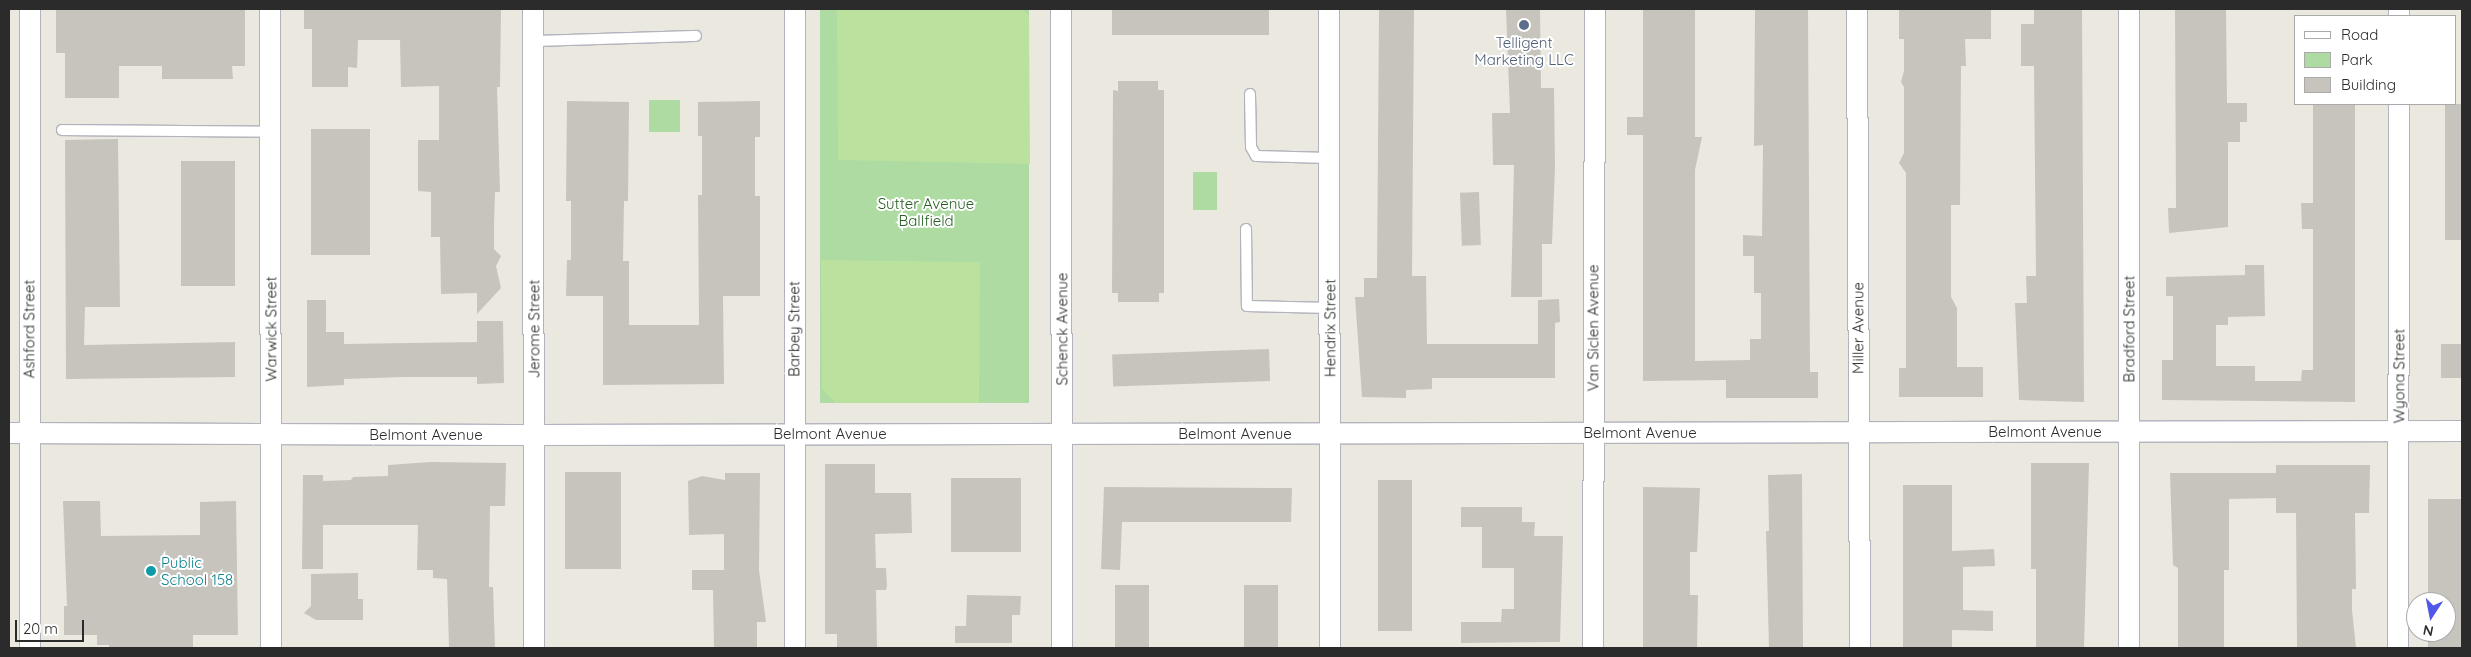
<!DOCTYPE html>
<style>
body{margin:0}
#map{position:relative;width:2471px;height:657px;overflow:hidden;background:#ebe8df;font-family:Quicksand,sans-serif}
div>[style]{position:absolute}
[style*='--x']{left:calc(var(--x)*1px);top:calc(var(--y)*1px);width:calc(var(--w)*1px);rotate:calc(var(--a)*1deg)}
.green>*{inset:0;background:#addba1;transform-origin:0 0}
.pitch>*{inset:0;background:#bbe19e}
.building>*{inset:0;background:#c7c4be;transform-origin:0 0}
.roads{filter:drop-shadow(1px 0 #b2b3bd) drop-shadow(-1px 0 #b2b3bd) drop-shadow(0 1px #b2b3bd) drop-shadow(0 -1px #b2b3bd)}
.service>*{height:10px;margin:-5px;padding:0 5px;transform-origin:5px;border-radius:5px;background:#fff}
.minor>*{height:20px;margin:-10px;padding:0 10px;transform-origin:10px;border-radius:10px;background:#fff}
.dots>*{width:14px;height:14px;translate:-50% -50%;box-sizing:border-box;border:2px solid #fff;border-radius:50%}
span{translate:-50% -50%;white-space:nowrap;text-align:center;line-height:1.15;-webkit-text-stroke:4px #fff;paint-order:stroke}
.service-label{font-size:15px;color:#4e5e75}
.park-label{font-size:15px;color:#266023}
.street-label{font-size:15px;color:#2b2b2b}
.culture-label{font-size:15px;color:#0d838f}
.left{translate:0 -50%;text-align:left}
.frame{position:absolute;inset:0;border:10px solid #2b2b2b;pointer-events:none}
.legend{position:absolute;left:2294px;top:15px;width:162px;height:90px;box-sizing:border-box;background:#fff;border:1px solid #aaa;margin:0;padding:6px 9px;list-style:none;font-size:15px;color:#2b2b2b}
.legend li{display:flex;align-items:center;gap:10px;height:25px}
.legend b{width:25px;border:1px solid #aaa}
.north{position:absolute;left:2406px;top:592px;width:50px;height:50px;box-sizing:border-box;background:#fff;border:1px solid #aaa;border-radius:50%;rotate:191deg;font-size:14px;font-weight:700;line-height:20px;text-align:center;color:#2b2b2b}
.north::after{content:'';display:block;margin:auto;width:18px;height:22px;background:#5157e6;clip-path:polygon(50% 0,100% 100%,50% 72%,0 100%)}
.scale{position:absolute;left:15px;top:620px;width:69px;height:22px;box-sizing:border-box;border:2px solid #2b2b2b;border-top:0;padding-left:6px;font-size:15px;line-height:18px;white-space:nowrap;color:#2b2b2b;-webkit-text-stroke:4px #fff;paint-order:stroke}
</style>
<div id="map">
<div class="green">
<i style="left:820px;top:9px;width:209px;height:394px"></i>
<i style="left:649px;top:100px;width:31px;height:32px"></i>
<i style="left:1193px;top:172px;width:24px;height:38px"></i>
</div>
<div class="pitch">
<i style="clip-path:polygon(837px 9px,1021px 9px,1029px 15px,1030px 164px,838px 160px)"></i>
<i style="clip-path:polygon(821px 260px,980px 262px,979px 403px,836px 403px,822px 389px)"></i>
</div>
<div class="building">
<i style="clip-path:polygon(56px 9px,245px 9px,245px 66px,232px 66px,233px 79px,162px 79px,162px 66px,119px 66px,119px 98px,65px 98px,65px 53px,56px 53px)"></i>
<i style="clip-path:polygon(304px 9px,501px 9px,500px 87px,497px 87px,500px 192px,495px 192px,494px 224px,494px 249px,501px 256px,496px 266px,501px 288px,477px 314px,477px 293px,441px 294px,440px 237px,431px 237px,431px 192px,418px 191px,418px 140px,439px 140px,439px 86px,401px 87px,400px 40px,358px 40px,357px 68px,348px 67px,348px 87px,312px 87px,312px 29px,304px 29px)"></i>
<i style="left:1112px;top:9px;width:157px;height:26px"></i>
<i style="clip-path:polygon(1379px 9px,1414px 9px,1412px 276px,1426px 276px,1427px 344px,1538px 344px,1538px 300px,1559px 299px,1560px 322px,1555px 323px,1555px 378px,1432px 378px,1432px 389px,1406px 390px,1406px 398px,1362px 397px,1355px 297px,1364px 297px,1364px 278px,1377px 278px)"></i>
<i style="clip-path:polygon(1506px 9px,1540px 9px,1541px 88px,1554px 88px,1555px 167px,1552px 244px,1542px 244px,1542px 297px,1511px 297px,1514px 165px,1493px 165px,1492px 113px,1510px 113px)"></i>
<i style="clip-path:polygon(1643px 9px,1695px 9px,1695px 137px,1702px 137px,1695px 170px,1695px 361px,1750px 360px,1750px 339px,1761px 339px,1761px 293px,1754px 293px,1754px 256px,1743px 256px,1743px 235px,1762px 236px,1763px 145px,1754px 146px,1755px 9px,1808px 9px,1810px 372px,1818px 372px,1818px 398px,1726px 398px,1726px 380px,1643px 381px,1643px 135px,1627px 135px,1627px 117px,1643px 117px)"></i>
<i style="clip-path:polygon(1899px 9px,1991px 9px,1991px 39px,1965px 39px,1966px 66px,1961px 66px,1960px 205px,1951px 205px,1951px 297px,1957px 308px,1957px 367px,1983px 367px,1983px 397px,1899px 397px,1899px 368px,1906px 368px,1906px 173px,1899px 163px,1904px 153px,1904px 87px,1901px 82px,1904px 71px,1904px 39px,1899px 39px)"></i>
<i style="clip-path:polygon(2034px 9px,2082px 9px,2084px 402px,2019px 400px,2015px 303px,2027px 303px,2026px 276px,2036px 276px,2034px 66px,2021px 66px,2021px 24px,2034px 24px)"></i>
<i style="clip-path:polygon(2175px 9px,2226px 9px,2227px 103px,2247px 103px,2247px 122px,2240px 122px,2240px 142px,2228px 142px,2228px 227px,2169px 233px,2168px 208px,2176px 208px)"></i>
<i style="clip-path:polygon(1118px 81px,1158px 81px,1158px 90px,1164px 90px,1164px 293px,1159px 293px,1159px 302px,1118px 302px,1118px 293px,1112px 293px,1113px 90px,1118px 91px)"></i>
<i style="clip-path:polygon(567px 101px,629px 102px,628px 201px,624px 201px,623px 261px,629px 261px,629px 325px,699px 325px,698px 195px,702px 195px,702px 136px,698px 136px,698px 102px,760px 101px,760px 137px,755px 137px,755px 196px,760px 196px,760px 296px,723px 296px,724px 384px,603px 385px,603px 296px,566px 296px,567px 260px,571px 260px,571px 201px,566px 201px)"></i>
<i style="clip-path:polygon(2313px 104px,2355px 104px,2355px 402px,2162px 400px,2162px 360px,2173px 360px,2173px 296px,2166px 296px,2166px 277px,2245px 275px,2245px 265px,2264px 265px,2265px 316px,2228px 317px,2228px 325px,2216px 325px,2216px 366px,2255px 366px,2255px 381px,2301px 381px,2302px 370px,2313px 370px,2313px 229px,2302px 229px,2301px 203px,2313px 203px)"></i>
<i style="left:2445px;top:104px;width:17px;height:136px"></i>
<i style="left:311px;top:129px;width:59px;height:126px"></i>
<i style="clip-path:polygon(118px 139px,120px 307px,85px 307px,84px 345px,235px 342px,235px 377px,66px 379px,65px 140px)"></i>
<i style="left:181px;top:161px;width:54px;height:125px"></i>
<i style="left:1479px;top:192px;width:53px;height:19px;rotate:88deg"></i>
<i style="clip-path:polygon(307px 300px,326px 300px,326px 332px,344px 332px,344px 344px,477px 342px,477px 321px,503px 321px,504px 383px,477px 384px,477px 377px,402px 377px,344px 379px,344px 385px,307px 387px)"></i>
<i style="left:2441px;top:344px;width:21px;height:34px"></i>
<i style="left:1269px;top:349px;width:32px;height:157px;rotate:88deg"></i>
<i style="clip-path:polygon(431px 462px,506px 463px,505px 506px,490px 506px,489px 587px,493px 587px,495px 648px,449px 647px,447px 579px,433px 578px,433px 570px,417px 570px,418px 525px,323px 525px,323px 569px,302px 569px,303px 475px,323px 475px,323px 481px,351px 480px,353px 477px,388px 476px,388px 465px)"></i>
<i style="clip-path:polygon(2031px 463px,2089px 463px,2084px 648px,2036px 648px,2036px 569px,2031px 569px)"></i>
<i style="clip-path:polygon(825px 464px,875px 464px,875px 493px,911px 493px,912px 533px,875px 534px,876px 568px,886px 568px,887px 586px,886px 590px,876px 590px,877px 648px,837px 648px,837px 634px,825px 634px)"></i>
<i style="clip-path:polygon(2276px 465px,2370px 465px,2369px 513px,2355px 513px,2356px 589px,2352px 589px,2352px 610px,2356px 648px,2297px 648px,2296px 513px,2276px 513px,2276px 498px,2229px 499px,2229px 570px,2224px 570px,2224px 648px,2178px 648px,2178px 568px,2173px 565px,2170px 473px,2276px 473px)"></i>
<i style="left:565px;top:472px;width:56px;height:97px"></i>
<i style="clip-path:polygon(725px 473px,760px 473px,759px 570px,766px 622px,757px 622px,757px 648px,714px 648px,713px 590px,692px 590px,692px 570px,724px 570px,724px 534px,689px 535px,688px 481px,702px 476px,725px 480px)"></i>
<i style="clip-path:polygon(1802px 474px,1803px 648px,1769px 648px,1766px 531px,1769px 531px,1768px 475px)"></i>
<i style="left:951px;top:478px;width:70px;height:74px"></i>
<i style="left:1378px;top:480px;width:34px;height:151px"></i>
<i style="clip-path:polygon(1903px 485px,1952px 485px,1952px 551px,1994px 549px,1995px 566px,1963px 567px,1963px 610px,1993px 611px,1993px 631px,1952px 630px,1952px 648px,1903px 648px)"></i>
<i style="clip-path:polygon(1104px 487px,1292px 488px,1291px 522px,1122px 522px,1120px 570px,1101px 569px)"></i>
<i style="clip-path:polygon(1643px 487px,1700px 488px,1697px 552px,1690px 552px,1690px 595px,1698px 595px,1697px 648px,1643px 648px)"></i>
<i style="clip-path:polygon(2428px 499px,2462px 499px,2462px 648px,2428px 648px,2428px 632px,2446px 632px,2446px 602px,2428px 602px)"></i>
<i style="clip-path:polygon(63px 501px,100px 501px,101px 536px,200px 535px,200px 502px,236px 501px,238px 635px,193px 635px,193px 648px,109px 648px,109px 645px,97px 645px,97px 635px,64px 635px,64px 606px,67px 606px)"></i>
<i style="clip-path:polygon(1461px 507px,1522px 507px,1522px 522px,1535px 522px,1534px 536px,1563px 536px,1560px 642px,1461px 643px,1461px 622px,1501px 622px,1502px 609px,1514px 609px,1514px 568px,1482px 568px,1482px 527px,1461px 527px)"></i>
<i style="clip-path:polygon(358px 573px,358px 599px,363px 599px,363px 620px,316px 620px,304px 613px,311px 606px,311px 574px)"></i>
<i style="left:1115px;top:585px;width:34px;height:63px"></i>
<i style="left:1244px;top:585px;width:34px;height:63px"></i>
<i style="clip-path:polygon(967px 595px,1021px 596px,1020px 615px,1012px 615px,1012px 643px,955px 643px,955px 626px,966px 626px)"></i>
</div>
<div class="roads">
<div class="service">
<i style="--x:533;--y:41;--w:163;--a:-1.8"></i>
<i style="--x:1250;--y:94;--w:53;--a:88.9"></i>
<i style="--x:1251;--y:147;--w:10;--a:61"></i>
<i style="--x:1256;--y:156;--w:73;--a:1.6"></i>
<i style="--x:62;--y:130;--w:209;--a:0.5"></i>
<i style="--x:1246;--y:229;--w:77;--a:89.3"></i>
<i style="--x:1247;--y:306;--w:83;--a:1.4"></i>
</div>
<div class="minor">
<i style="--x:270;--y:9;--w:639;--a:89.91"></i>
<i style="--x:533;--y:9;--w:639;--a:89.91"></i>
<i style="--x:1061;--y:9;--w:639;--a:89.91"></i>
<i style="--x:1329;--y:9;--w:639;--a:89.91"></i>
<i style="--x:1857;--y:9;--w:639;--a:89.73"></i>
<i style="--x:2399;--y:16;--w:7;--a:-90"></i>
<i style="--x:9;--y:433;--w:526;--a:0.22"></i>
<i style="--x:535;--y:435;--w:1927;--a:-0.12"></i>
<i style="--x:30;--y:648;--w:639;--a:-90"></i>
<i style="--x:795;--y:648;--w:639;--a:-90"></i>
<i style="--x:1593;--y:648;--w:639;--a:-89.82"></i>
<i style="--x:2129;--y:648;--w:639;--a:-90"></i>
<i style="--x:2398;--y:648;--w:544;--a:-89.89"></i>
</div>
</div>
<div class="dots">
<i style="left:1524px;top:25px;background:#5c6f8a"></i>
<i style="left:151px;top:571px;background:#0f9aa8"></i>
</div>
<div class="service-label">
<span style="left:1524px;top:51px">Telligent<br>Marketing LLC</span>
</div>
<div class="park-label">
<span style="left:926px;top:212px">Sutter Avenue<br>Ballfield</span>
</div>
<div class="street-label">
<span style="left:1330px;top:328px;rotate:-90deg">Hendrix Street</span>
<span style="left:1593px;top:328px;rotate:-90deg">Van Siclen Avenue</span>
<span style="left:1858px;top:328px;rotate:-90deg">Miller Avenue</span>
<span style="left:29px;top:329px;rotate:-90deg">Ashford Street</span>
<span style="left:271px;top:329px;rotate:-90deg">Warwick Street</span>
<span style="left:534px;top:329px;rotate:-90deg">Jerome Street</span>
<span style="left:794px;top:329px;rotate:-90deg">Barbey Street</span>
<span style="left:1062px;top:329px;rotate:-90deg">Schenck Avenue</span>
<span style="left:2129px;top:329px;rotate:-90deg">Bradford Street</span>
<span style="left:2399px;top:376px;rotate:-90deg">Wyona Street</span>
<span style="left:2045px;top:432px">Belmont Avenue</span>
<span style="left:1640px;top:433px">Belmont Avenue</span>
<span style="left:830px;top:434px">Belmont Avenue</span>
<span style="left:1235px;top:434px">Belmont Avenue</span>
<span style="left:426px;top:435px">Belmont Avenue</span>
</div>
<div class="culture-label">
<span class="left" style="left:161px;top:571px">Public<br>School 158</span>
</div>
<div class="frame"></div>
<ul class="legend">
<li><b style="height:6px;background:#fff"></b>Road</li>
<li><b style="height:14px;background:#addba1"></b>Park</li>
<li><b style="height:14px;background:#c7c4be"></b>Building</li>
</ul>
<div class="north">N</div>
<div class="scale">20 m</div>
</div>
